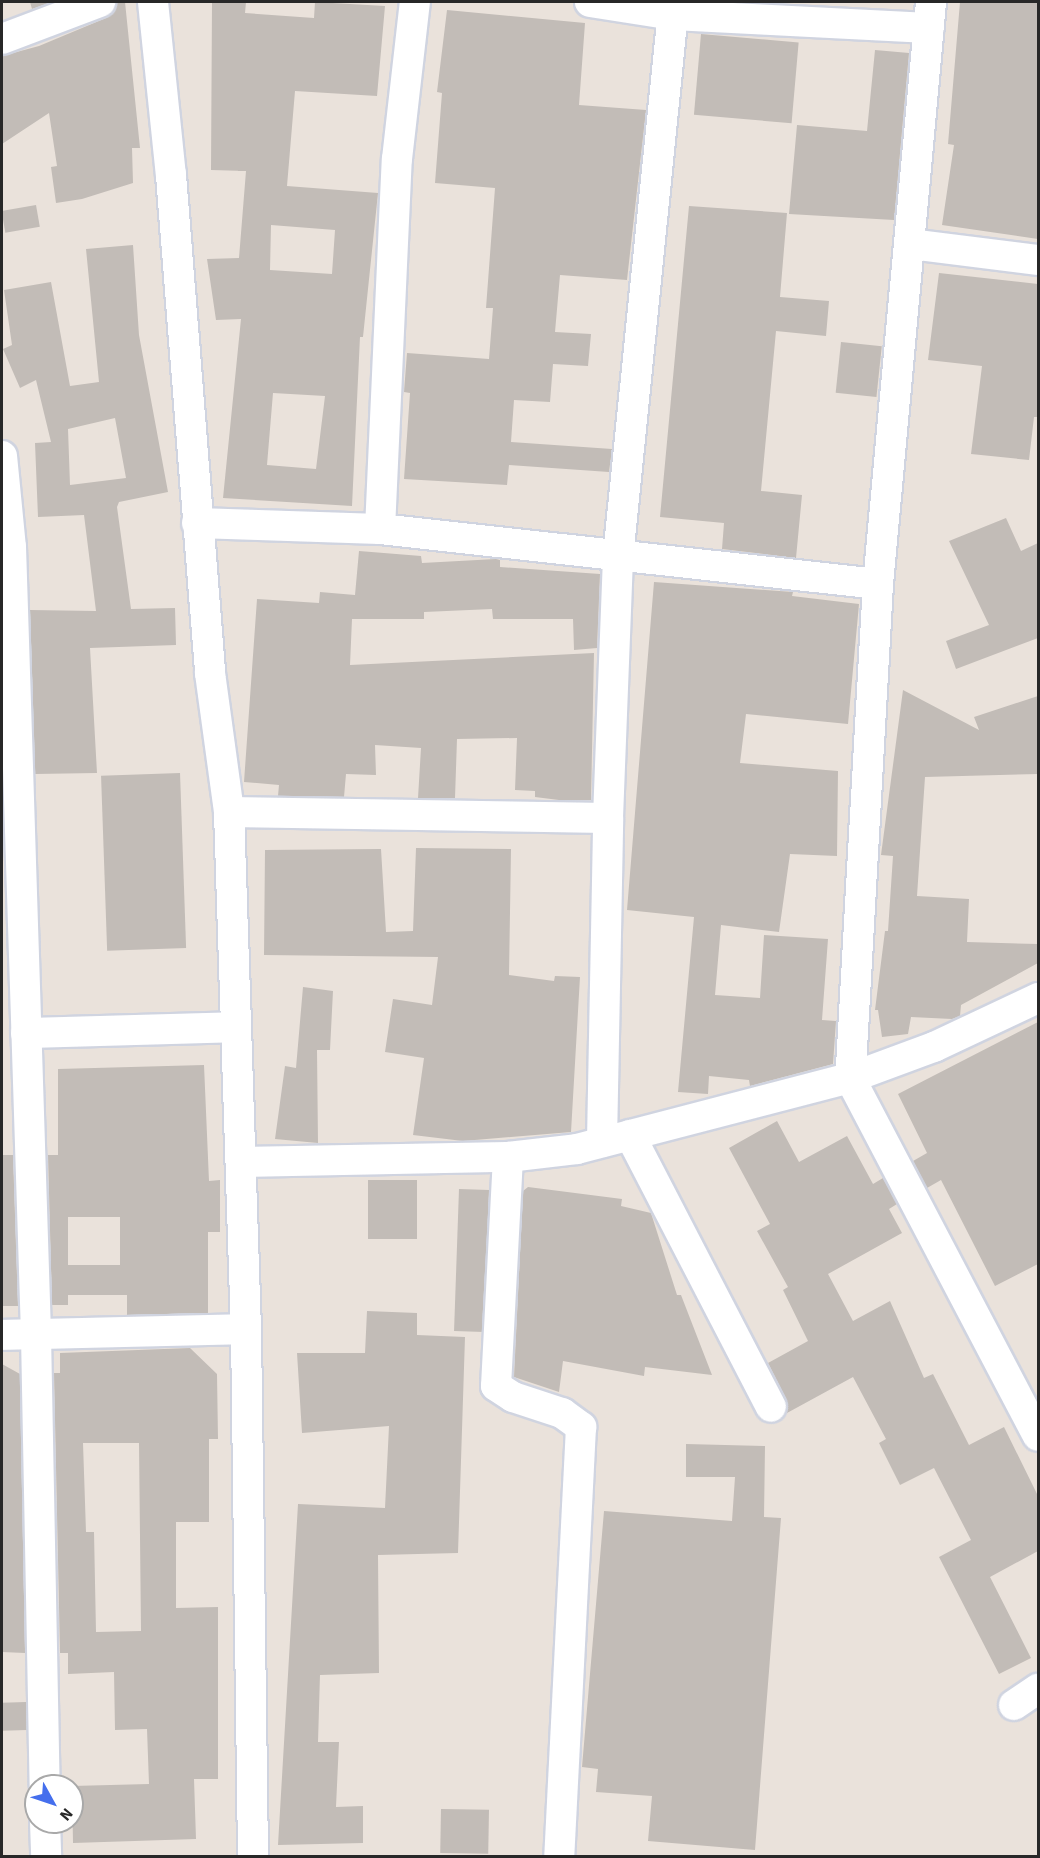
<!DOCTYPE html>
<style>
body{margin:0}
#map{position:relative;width:1040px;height:1858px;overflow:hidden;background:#eae2db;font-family:"Source Sans 3",sans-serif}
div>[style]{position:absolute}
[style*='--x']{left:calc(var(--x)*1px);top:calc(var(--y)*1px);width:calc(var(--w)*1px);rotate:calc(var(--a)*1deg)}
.building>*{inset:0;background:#c2bcb7;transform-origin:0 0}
.roads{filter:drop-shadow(2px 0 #d0d4e0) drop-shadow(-2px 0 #d0d4e0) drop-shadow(0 2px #d0d4e0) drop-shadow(0 -2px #d0d4e0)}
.minor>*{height:30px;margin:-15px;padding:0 15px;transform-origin:15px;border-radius:15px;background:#fff}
span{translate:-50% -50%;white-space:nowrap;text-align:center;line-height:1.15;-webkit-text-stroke:4.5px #fff;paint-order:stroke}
.frame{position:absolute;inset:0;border:3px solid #282828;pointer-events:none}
.north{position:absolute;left:24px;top:1774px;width:60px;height:60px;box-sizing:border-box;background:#fff;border:2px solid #a9a9a9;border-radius:50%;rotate:130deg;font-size:16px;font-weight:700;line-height:24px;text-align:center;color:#282828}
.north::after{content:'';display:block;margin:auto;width:21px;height:27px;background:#456fed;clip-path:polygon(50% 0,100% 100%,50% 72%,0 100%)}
</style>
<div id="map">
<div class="building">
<i style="clip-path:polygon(30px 2px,52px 2px,32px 9px)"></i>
<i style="clip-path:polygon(117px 2px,125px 2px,140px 148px,132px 148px,133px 183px,82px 199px,56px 203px,51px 167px,57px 166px,49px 113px,2px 144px,2px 56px,39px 46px,106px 18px,114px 12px)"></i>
<i style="clip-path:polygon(evenodd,212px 2px,246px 2px,245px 13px,314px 18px,315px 2px,385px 6px,377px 96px,295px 91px,287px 186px,378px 193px,363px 337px,360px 337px,352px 506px,223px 498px,241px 319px,216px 320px,207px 259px,239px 258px,246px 171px,211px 170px,212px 2px,271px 225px,335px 230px,332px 274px,270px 270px,271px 225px,212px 2px,273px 393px,325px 396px,316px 469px,267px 465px,273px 393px)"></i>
<i style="clip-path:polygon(960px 2px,1038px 2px,1038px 239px,942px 225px,954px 145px,948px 144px)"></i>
<i style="clip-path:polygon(447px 10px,585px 23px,579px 105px,646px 110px,627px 280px,560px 275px,555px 332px,591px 334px,588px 366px,553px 364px,550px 402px,514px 400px,511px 442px,612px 449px,609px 472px,509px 465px,507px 485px,404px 479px,410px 393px,404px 392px,407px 353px,489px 359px,493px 308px,486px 308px,495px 188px,435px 183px,442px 93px,437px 92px)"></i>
<i style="left:701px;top:34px;width:98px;height:81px;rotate:5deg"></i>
<i style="clip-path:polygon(875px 50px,909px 53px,894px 220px,789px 214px,797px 125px,867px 131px)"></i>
<i style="left:36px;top:205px;width:22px;height:35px;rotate:80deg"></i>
<i style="clip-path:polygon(689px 206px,787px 213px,780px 297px,829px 301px,826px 336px,776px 331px,761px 491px,802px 495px,796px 558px,722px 549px,724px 523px,660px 517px)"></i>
<i style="clip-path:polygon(evenodd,133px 245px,139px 335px,168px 492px,119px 502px,117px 507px,131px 609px,175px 608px,176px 645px,90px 648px,97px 773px,35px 774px,30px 610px,96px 611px,84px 515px,38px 517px,35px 443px,51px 442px,36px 380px,20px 388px,3px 349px,12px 345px,4px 290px,51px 282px,70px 386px,99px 382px,86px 249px,133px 245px,115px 418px,126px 478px,70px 485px,68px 429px,115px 418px)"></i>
<i style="clip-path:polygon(939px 273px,1038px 284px,1038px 417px,1034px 417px,1029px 460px,971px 454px,982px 366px,928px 360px)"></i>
<i style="left:841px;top:342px;width:41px;height:51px;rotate:6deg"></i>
<i style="clip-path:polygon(1006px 518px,1021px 551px,1038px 543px,1038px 638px,956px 669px,946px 641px,989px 625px,949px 541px)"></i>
<i style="clip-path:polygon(359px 551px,421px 556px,422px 563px,496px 559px,500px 560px,500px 567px,600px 574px,597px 648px,574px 650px,573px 619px,493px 619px,492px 609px,424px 612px,424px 619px,352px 619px,350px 665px,594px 653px,591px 800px,559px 800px,535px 797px,535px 791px,515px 790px,517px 738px,457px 739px,455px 798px,418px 798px,421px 748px,375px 745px,376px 775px,346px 774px,344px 797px,278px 796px,279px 785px,244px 782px,257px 599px,319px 603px,320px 592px,355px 595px)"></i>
<i style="clip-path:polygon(654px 582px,793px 592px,792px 596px,859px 604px,848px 724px,746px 714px,740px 763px,838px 771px,837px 856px,790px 854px,779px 932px,721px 925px,715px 995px,760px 998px,764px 935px,828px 939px,822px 1020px,836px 1021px,833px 1064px,750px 1086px,749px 1080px,709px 1076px,708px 1094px,678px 1092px,694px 917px,627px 910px)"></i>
<i style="clip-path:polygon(903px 690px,979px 730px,974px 717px,1038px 696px,1038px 774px,925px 777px,917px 896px,969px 899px,967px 942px,1038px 944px,1038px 963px,961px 1005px,960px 1016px,952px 1019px,911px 1017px,908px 1034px,882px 1037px,878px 1010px,875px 1010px,885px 931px,888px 931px,893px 856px,881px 855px)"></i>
<i style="left:180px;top:773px;width:175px;height:79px;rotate:88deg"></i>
<i style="clip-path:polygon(416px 848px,511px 849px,509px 975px,554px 981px,555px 976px,580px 977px,571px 1132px,463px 1141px,413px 1135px,424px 1058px,385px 1052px,393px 999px,432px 1005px,438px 957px,264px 955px,265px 850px,381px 849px,386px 932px,413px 931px)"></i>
<i style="clip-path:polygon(303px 987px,333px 991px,330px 1050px,317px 1050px,318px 1143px,275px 1139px,285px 1066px,296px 1068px)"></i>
<i style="clip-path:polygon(1038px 1022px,1038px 1264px,995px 1286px,941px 1180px,927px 1188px,913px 1161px,927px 1153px,898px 1094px)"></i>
<i style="clip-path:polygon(evenodd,204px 1065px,209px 1181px,220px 1180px,220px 1232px,208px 1232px,208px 1313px,127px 1315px,127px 1295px,68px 1295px,68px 1305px,52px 1305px,48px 1155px,58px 1155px,58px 1069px,204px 1065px,68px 1217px,120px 1217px,120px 1265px,68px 1265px,68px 1217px)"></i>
<i style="clip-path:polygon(777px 1121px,799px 1162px,847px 1136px,873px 1184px,883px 1178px,897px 1204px,889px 1209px,902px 1233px,828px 1274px,853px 1321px,890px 1301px,924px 1378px,933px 1374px,969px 1445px,1004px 1427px,1038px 1496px,1038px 1551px,990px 1577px,1031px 1658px,999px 1674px,939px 1557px,971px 1540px,934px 1468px,900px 1485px,879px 1443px,886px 1439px,853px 1377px,787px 1413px,786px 1399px,768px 1363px,808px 1341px,783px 1290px,788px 1287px,757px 1231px,770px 1224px,729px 1148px)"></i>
<i style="clip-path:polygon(2px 1155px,13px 1155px,18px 1306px,2px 1306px)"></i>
<i style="left:368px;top:1180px;width:49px;height:59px"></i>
<i style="clip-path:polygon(528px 1187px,622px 1199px,621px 1206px,651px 1213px,677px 1295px,681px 1295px,712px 1375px,645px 1367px,644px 1376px,563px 1361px,559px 1392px,514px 1377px,523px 1191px)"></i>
<i style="left:459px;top:1189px;width:30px;height:142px;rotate:2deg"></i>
<i style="clip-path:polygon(367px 1311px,417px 1313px,417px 1335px,465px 1337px,458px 1553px,378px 1555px,379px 1673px,320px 1675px,318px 1742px,339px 1742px,336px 1807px,363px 1806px,363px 1843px,278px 1845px,298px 1504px,385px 1508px,389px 1426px,302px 1433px,297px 1353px,365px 1353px)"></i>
<i style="clip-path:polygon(evenodd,190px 1348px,217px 1374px,218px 1439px,209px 1439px,209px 1522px,176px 1522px,176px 1608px,218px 1607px,218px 1779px,194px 1779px,196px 1839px,73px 1843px,72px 1786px,149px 1784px,147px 1729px,115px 1730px,114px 1672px,68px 1674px,68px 1653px,60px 1653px,54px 1373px,60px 1373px,60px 1353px,190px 1348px,83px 1443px,139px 1443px,141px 1631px,96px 1632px,94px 1532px,86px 1532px,83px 1443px)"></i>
<i style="clip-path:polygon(2px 1364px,20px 1374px,25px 1653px,2px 1652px)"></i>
<i style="clip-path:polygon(686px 1444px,765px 1446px,764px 1517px,781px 1518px,755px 1850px,648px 1841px,652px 1796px,596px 1792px,598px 1769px,582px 1767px,604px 1511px,732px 1521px,735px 1477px,686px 1477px)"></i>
<i style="left:26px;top:1702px;width:28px;height:24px;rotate:88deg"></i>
<i style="left:441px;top:1809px;width:48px;height:44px;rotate:1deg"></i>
</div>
<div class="roads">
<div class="minor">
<i style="--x:153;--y:2;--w:174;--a:84.1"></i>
<i style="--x:171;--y:175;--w:500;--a:85.5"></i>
<i style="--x:210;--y:673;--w:140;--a:82.2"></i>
<i style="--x:229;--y:812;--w:517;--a:88.12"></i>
<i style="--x:246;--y:1329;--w:527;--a:89.24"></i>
<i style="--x:590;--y:2;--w:84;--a:8.9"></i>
<i style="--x:673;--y:15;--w:256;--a:2.9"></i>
<i style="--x:931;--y:2;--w:584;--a:95.2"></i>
<i style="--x:878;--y:584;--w:495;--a:93.2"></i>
<i style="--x:850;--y:1078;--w:404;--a:62.3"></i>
<i style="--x:2;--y:39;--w:105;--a:-20.7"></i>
<i style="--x:910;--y:244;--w:129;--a:7.1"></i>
<i style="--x:2;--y:456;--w:91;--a:84.4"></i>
<i style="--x:11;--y:547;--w:788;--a:88.18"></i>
<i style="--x:36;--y:1335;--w:451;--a:88.9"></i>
<i style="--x:197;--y:523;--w:183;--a:1.9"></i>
<i style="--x:380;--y:529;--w:501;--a:6.3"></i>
<i style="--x:380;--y:529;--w:370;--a:-87.4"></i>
<i style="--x:397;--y:159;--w:158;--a:-83.5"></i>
<i style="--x:229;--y:812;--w:379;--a:0.9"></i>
<i style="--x:26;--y:1033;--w:210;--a:-1.6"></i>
<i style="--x:630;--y:1135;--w:306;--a:62.6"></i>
<i style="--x:602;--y:1142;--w:324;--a:-88.9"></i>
<i style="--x:608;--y:818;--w:261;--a:-87.8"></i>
<i style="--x:618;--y:557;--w:558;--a:-84.24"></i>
<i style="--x:508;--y:1157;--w:229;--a:93"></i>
<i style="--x:496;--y:1386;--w:20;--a:33"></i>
<i style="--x:513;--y:1397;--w:52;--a:18.1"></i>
<i style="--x:562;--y:1413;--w:24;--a:36"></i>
<i style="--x:581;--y:1427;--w:430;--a:92.9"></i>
<i style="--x:241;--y:1162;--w:267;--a:-1.1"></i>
<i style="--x:508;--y:1157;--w:69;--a:-6.6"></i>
<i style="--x:577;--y:1149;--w:282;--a:-14.6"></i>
<i style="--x:850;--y:1078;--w:90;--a:-20.3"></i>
<i style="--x:934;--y:1047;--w:115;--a:-25.2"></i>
<i style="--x:2;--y:1335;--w:244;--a:-1.4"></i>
<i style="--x:1014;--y:1705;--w:29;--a:-34"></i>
<i style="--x:45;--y:1822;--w:34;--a:88"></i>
</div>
</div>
<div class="frame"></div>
<div class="north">N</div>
</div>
